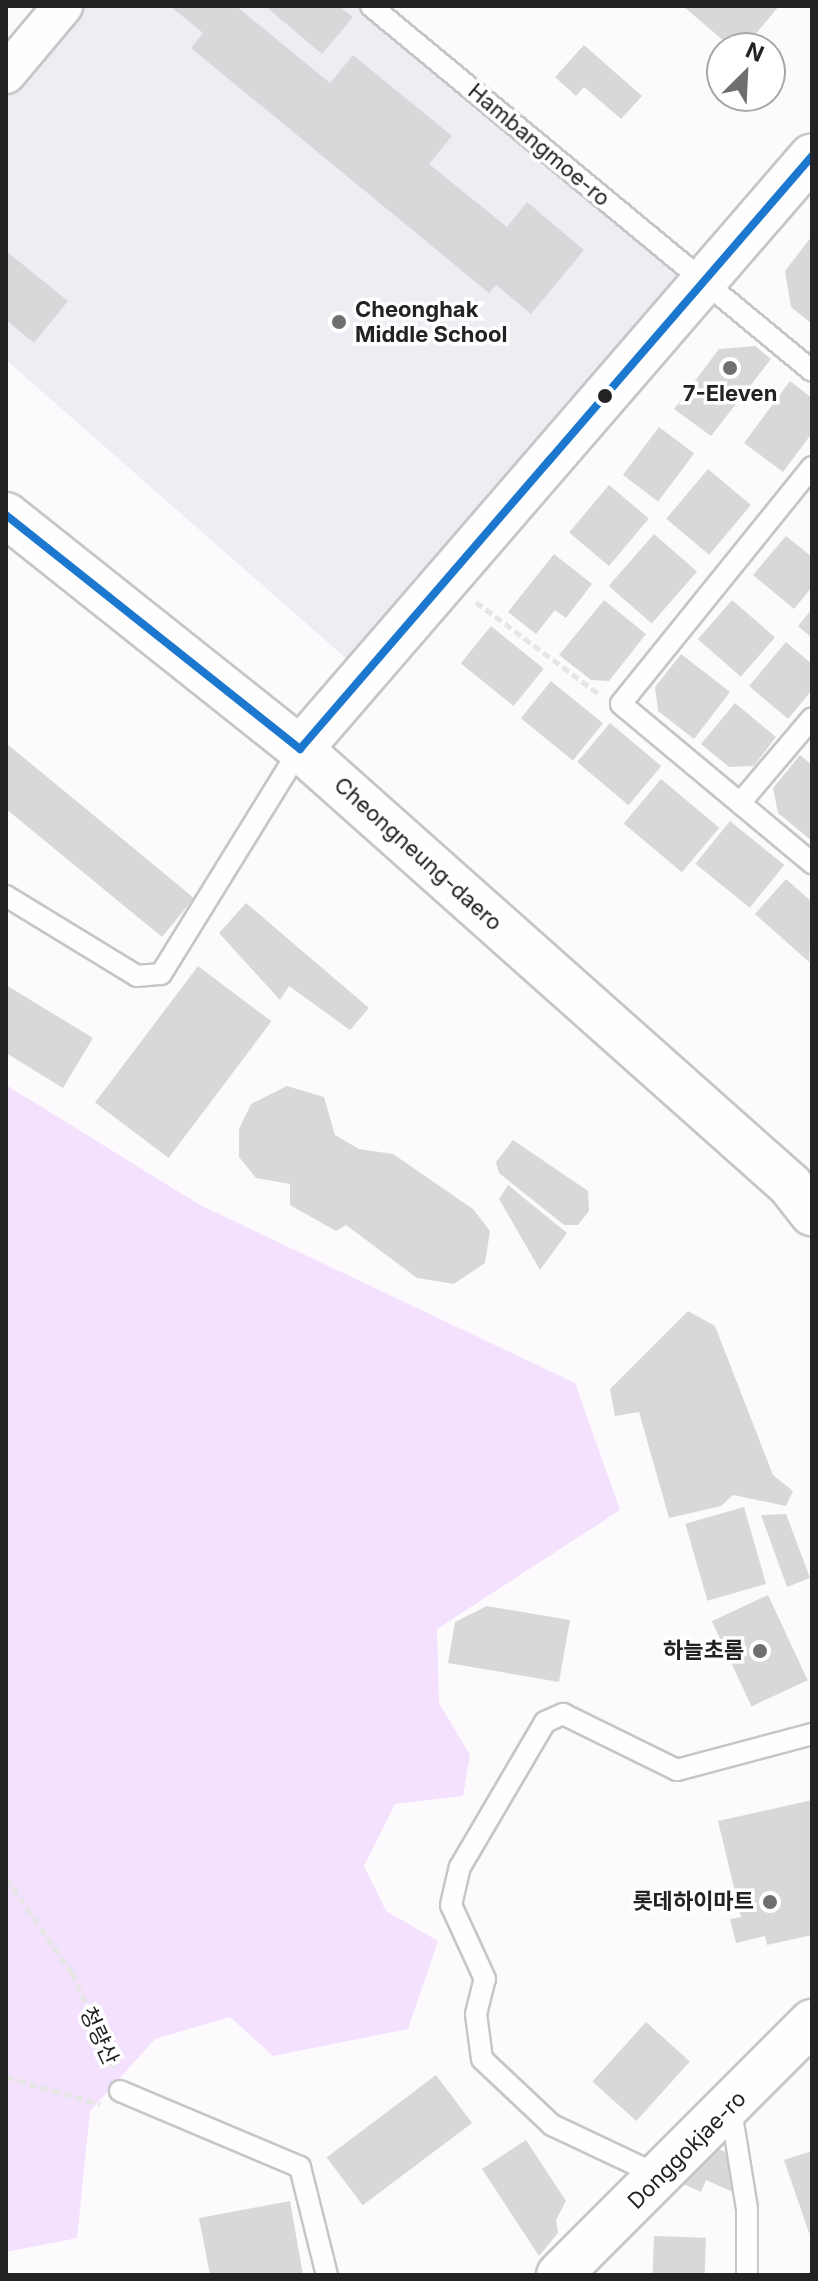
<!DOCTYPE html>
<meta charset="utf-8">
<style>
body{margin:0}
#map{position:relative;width:818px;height:2281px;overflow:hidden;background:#fcfafd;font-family:Inter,"Noto Sans KR",sans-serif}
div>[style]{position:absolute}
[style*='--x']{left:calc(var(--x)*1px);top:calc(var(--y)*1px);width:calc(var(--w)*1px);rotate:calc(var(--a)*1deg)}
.built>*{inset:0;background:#f0ecf3}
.green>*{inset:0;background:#f3e1fe}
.building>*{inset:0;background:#d8d8da;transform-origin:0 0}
.path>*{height:5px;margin-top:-2.5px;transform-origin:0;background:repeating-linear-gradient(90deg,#e6e6e6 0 8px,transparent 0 12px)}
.roads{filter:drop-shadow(2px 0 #c6c5c7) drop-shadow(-2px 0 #c6c5c7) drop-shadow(0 2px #c6c5c7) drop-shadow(0 -2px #c6c5c7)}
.lane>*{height:20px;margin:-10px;padding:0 10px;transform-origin:10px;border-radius:10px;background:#fffeff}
.street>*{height:38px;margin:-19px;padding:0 19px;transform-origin:19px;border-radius:19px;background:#fffeff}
.secondary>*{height:44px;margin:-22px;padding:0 22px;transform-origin:22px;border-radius:22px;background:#fffeff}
.bus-1>*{height:8px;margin:-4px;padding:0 4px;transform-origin:4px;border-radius:4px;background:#1c78cf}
.dots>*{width:22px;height:22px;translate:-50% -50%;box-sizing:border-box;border:4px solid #fff;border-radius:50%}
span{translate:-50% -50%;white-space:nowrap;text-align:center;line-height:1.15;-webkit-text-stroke:7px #fff;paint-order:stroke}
.street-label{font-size:22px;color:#232224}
.poi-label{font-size:22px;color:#232224;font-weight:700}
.left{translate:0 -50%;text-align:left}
.right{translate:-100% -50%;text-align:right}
.frame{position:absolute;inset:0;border:8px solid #232224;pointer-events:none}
.north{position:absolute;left:706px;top:32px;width:80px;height:80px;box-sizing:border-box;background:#fff;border:2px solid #a7a7a7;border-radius:50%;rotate:24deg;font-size:22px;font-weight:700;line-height:32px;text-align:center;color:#232224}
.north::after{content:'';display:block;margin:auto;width:28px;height:36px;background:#6f6e70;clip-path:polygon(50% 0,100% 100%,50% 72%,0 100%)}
</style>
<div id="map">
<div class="built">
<i style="clip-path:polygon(63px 6px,371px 6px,706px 284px,365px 675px,6px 360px,6px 74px)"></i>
</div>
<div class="green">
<i style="clip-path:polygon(6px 1085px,200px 1205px,575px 1383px,620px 1510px,437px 1629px,439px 1703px,470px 1755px,463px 1796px,395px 1804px,364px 1866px,386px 1911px,438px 1941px,408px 2029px,273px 2056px,230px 2017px,155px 2039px,90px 2111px,77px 2238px,6px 2252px)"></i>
</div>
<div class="building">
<i style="clip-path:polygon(170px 6px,236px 6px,330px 83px,353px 55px,452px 136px,429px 164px,507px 227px,527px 202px,584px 250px,531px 314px,496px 285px,489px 293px,191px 48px,203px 33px)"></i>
<i style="clip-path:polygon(265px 6px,339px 6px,353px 17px,322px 54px)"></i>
<i style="clip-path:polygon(683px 6px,779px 6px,744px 48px,732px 48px)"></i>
<i style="clip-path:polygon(584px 45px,642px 96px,621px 119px,584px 87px,576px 96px,555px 77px)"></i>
<i style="clip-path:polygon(812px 236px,812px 324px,791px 307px,785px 271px)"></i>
<i style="clip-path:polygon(6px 251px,68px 301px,34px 343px,6px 320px)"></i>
<i style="clip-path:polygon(755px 346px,771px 359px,711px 436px,674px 409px,719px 349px)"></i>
<i style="clip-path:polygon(790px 381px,812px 398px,812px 433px,783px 472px,744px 443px)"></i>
<i style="left:659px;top:427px;width:44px;height:60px;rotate:37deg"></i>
<i style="left:708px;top:469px;width:56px;height:65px;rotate:40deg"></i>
<i style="left:609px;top:485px;width:52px;height:62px;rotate:40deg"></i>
<i style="left:654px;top:534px;width:57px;height:69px;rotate:41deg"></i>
<i style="clip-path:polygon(786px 536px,812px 557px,812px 587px,794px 609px,753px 575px)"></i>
<i style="clip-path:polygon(554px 554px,592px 584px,566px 618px,555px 610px,536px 634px,508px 612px)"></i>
<i style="clip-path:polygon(604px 600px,646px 634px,609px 681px,591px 680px,559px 655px)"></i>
<i style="left:732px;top:600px;width:57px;height:52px;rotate:41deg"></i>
<i style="clip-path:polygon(812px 609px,812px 638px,798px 626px)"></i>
<i style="left:491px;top:626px;width:68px;height:48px;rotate:39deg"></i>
<i style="clip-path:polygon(786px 642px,812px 664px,812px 690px,788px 719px,749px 686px)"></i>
<i style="clip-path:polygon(681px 654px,730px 692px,694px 739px,658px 711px,655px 687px)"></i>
<i style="left:551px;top:681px;width:67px;height:48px;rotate:39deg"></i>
<i style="clip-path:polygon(735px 703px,776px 737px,754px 766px,729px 767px,701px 744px)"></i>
<i style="left:610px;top:723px;width:67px;height:51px;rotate:40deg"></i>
<i style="clip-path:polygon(6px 743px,194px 898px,162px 937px,6px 809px)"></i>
<i style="clip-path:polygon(800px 755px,812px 765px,812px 841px,778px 813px,773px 788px)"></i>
<i style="left:661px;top:779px;width:76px;height:58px;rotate:40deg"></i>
<i style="left:730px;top:821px;width:70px;height:55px;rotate:39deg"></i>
<i style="clip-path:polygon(786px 879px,812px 902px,809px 962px,755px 914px)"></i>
<i style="clip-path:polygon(246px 903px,369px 1008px,350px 1030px,289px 986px,280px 1000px,219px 933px)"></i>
<i style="left:198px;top:966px;width:92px;height:171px;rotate:37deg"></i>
<i style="clip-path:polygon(6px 985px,93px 1038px,63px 1088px,6px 1053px)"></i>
<i style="clip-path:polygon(287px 1086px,324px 1097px,335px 1135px,359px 1149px,393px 1154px,473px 1209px,490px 1231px,485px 1263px,454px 1284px,417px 1278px,346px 1225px,336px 1231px,290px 1205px,290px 1184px,256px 1178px,239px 1157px,239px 1129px,251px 1104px)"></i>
<i style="clip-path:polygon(513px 1140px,588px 1191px,589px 1211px,578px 1225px,564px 1225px,499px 1173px,496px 1162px)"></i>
<i style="clip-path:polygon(508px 1185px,567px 1233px,540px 1270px,499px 1199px)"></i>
<i style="clip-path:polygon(688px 1311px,715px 1326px,773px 1475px,793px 1491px,786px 1506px,733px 1495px,721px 1506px,669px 1518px,639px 1412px,615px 1416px,610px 1389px)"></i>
<i style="left:744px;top:1507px;width:80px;height:61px;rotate:74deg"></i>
<i style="clip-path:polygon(786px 1514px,810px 1578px,787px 1587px,761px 1515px)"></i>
<i style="left:768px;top:1595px;width:94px;height:62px;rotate:65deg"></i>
<i style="clip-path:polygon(487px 1606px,570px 1620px,559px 1682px,448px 1663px,455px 1622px)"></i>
<i style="clip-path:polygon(812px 1800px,812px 1935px,767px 1945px,765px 1936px,736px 1943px,730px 1919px,741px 1917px,718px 1821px)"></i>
<i style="left:646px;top:2022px;width:59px;height:80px;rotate:42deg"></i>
<i style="left:436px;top:2075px;width:60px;height:137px;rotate:53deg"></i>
<i style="clip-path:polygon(526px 2140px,566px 2201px,556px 2220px,558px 2233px,539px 2256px,482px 2169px)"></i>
<i style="clip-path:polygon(706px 2143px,730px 2154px,737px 2194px,706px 2180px,701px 2192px,675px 2180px)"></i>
<i style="clip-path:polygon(812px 2151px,812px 2232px,809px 2233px,784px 2160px)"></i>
<i style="clip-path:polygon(290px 2201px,303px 2275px,210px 2275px,199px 2218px)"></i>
<i style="left:654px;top:2236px;width:52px;height:39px;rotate:2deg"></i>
</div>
<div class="path">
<i style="--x:476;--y:602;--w:154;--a:36.8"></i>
<i style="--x:6;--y:1878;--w:116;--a:55.2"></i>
<i style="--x:72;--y:1973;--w:104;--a:66.1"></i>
<i style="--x:6;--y:2077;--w:98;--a:16"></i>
</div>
<div class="roads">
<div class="lane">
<i style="--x:371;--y:6;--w:572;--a:39.61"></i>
<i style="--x:812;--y:467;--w:304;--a:128.9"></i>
<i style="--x:621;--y:704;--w:249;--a:39.8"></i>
<i style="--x:740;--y:803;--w:111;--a:-49.7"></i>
<i style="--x:6;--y:896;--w:153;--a:31.4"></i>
<i style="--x:137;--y:976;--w:24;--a:-5"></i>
<i style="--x:161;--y:974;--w:264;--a:-58.3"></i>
<i style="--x:120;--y:2091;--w:195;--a:22.9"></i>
<i style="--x:300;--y:2167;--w:111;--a:76"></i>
<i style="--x:731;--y:2110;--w:100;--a:80.8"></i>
<i style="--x:747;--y:2209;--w:66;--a:90"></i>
<i style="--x:662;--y:2177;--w:122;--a:-154.7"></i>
<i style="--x:552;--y:2125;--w:96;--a:-136.7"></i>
<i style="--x:482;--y:2059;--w:45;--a:-97.6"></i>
<i style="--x:476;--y:2014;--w:36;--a:-76"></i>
<i style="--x:485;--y:1979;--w:81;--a:-114.7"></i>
<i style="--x:451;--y:1905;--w:39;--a:-77"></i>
<i style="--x:460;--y:1867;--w:168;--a:-59.6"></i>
<i style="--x:545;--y:1722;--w:20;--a:-24"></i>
<i style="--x:563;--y:1714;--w:127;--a:26.2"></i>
<i style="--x:677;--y:1770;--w:140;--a:-14.9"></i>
</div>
<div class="street">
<i style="--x:6;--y:74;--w:89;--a:-50"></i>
</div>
<div class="secondary">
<i style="--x:6;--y:515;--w:376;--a:38.5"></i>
<i style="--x:300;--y:749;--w:656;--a:41.66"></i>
<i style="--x:790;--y:1185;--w:36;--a:52"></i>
<i style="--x:300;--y:749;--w:783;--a:-49.19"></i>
<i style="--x:559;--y:2275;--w:358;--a:-45"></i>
</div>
</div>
<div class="bus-1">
<i style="--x:6;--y:515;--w:376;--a:38.5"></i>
<i style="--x:300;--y:749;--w:783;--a:-49.19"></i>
</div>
<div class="dots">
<i style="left:339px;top:322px;background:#6f6e70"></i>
<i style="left:730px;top:368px;background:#6f6e70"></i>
<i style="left:605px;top:396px;background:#232224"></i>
<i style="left:760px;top:1651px;background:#6f6e70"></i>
<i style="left:770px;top:1902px;background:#6f6e70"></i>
</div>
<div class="street-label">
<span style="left:539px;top:145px;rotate:40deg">Hambangmoe-ro</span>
<span style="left:418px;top:854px;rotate:42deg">Cheongneung-daero</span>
<span style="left:99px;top:2036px;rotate:65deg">청량산</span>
<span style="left:687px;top:2150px;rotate:-45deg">Donggokjae-ro</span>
</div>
<div class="poi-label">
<span class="left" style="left:355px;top:322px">Cheonghak<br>Middle School</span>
<span style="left:730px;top:394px">7-Eleven</span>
<span class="right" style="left:744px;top:1651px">하늘초롬</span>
<span class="right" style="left:754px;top:1902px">롯데하이마트</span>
</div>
<div class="frame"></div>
<div class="north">N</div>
</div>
